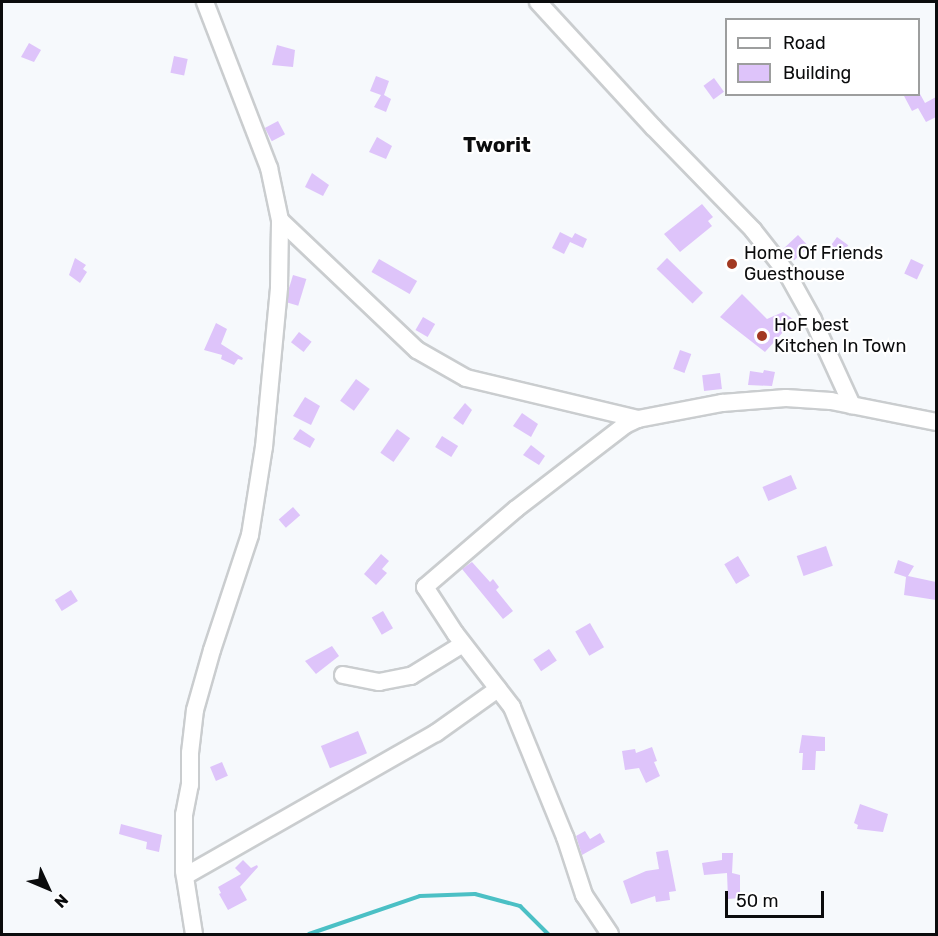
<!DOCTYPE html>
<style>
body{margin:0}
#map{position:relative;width:938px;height:936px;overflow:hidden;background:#f6f9fc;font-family:Rubik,sans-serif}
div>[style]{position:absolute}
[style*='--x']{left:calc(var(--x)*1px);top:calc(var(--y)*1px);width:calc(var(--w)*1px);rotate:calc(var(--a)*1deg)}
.stream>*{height:4px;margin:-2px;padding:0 2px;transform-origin:2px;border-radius:2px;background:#4bc0c5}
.building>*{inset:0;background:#dec4fa;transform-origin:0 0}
.roads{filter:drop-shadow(2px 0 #cacdcf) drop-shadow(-2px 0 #cacdcf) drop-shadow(0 2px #cacdcf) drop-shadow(0 -2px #cacdcf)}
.minor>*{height:16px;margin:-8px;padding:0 8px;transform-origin:8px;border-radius:8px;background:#fff}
.dots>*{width:16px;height:16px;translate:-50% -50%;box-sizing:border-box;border:3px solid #fff;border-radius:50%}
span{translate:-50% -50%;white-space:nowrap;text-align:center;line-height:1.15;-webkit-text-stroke:4.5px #fff;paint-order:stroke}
.poi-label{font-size:18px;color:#0b0c0d}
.left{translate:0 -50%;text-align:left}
.quarter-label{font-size:21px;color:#0b0c0d;font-weight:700}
.frame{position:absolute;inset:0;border:3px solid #0b0c0d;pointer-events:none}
.legend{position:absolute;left:725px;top:18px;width:195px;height:78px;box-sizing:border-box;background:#fff;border:2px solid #9d9e9e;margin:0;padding:8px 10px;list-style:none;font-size:18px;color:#0b0c0d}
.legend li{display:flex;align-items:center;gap:12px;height:30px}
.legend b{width:30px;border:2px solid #9d9e9e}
.north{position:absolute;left:18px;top:858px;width:60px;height:60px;-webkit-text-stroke:4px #fff;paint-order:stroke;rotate:134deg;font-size:16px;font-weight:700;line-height:24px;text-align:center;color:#0b0c0d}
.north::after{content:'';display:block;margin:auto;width:21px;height:27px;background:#0b0c0d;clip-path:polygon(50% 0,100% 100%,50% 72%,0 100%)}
.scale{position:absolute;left:725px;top:891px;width:99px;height:27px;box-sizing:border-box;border:3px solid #0b0c0d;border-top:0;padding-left:8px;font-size:18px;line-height:21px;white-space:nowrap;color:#0b0c0d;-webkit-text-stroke:4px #fff;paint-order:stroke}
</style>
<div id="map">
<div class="stream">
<i style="--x:309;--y:934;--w:117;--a:-18.9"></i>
<i style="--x:420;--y:896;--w:55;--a:-2.1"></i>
<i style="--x:475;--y:894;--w:47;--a:14.9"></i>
<i style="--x:520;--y:906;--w:40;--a:45"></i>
</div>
<div class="building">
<i style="clip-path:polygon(29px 43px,41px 50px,34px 62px,21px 57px)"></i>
<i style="clip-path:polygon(277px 45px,295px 50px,293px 67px,272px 65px)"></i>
<i style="left:174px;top:56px;width:14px;height:17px;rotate:12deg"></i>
<i style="clip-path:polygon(376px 76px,389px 81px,384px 95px,391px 99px,386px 112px,374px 107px,381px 95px,370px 91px)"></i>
<i style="left:714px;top:78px;width:17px;height:13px;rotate:54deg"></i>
<i style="clip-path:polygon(903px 94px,920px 94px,925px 103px,936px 97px,936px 117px,926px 122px,918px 108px,912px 111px)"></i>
<i style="left:278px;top:121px;width:15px;height:15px;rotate:62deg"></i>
<i style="clip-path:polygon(377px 137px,392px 146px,386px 159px,369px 152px)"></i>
<i style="clip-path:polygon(312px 173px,329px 185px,323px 196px,305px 187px)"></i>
<i style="clip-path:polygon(702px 204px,713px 217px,708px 221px,712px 226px,680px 252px,664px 234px)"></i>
<i style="clip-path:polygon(560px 232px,572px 238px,575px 233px,587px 239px,583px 248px,570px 242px,564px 254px,552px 248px)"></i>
<i style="left:798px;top:235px;width:16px;height:20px;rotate:47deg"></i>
<i style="left:837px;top:237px;width:14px;height:13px;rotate:36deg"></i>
<i style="clip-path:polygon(75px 258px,86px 265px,83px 269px,87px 272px,80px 283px,69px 275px)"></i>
<i style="left:667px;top:258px;width:50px;height:15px;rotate:44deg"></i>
<i style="left:379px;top:259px;width:44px;height:15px;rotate:30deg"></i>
<i style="left:911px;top:259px;width:14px;height:16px;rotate:25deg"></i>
<i style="left:293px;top:275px;width:14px;height:28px;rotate:17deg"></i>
<i style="clip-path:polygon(742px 294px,767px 319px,783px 312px,794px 320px,765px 352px,720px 317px)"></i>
<i style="left:423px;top:317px;width:14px;height:15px;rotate:30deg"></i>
<i style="clip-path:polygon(216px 323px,227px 329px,221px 344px,243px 358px,242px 360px,238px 359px,234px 365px,221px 359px,222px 355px,204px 350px)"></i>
<i style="left:299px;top:332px;width:16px;height:13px;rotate:38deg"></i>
<i style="left:680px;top:350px;width:12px;height:20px;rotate:20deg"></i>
<i style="clip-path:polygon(764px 370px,775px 372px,772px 386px,748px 385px,750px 371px,763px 373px)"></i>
<i style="left:720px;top:373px;width:16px;height:18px;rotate:83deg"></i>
<i style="left:356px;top:379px;width:17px;height:27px;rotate:36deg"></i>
<i style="clip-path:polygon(305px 397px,320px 406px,311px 425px,293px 416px)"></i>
<i style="clip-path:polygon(465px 403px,472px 410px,463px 425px,453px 418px)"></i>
<i style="clip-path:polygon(522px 413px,538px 424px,531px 437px,513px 426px)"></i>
<i style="clip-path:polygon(300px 429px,315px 439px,310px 448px,293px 439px)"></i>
<i style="left:397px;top:429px;width:16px;height:29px;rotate:35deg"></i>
<i style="left:442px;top:436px;width:19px;height:13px;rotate:32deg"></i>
<i style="clip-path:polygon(531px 445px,545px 456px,539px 465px,523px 455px)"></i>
<i style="left:791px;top:475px;width:15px;height:31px;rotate:67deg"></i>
<i style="left:293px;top:507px;width:11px;height:19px;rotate:49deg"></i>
<i style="left:826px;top:546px;width:21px;height:31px;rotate:71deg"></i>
<i style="clip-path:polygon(381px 554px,389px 561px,382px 569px,387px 573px,376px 585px,364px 574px)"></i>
<i style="left:738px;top:556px;width:23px;height:16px;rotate:59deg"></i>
<i style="clip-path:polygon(898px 560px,914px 566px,908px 576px,936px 582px,936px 600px,904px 595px,906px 577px,894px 573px)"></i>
<i style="clip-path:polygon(472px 562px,490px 582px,493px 579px,499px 587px,496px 590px,513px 611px,503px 619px,462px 569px)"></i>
<i style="left:71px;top:590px;width:13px;height:19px;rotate:58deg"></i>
<i style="left:383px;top:611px;width:20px;height:13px;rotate:60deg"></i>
<i style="left:590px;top:623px;width:28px;height:17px;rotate:60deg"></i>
<i style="clip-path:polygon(332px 646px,339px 656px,316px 674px,305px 661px)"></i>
<i style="left:549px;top:649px;width:14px;height:19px;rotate:56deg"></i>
<i style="left:358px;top:731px;width:24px;height:40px;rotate:68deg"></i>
<i style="clip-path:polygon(802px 735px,825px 737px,825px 751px,816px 751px,815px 770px,802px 770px,803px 753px,799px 753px)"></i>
<i style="clip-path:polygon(652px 747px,657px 761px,654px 762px,660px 776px,646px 783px,639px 768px,625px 770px,622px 751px,635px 749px,636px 753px)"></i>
<i style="left:222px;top:762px;width:15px;height:13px;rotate:67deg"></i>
<i style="clip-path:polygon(860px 804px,888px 814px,883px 832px,857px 829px,858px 825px,854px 823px)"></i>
<i style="clip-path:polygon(121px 824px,162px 835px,159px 852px,146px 849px,147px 842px,119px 834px)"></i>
<i style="clip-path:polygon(585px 831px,590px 839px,600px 833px,605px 842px,582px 855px,576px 836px)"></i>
<i style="clip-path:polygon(668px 850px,676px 891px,669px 892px,670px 900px,656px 902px,655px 896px,631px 904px,623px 881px,646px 871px,659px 869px,656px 852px)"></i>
<i style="clip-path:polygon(722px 853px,733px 853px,732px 873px,740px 875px,740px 898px,728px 899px,727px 873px,704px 875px,702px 863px,722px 860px)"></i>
<i style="clip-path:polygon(243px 860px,251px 868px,257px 865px,258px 867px,240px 887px,247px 900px,228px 910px,219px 894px,221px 893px,218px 887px,241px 874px,235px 868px)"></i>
</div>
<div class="roads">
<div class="minor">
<i style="--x:538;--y:2;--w:170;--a:47.4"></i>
<i style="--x:653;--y:127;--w:144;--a:45.8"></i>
<i style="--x:753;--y:230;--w:55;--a:51.7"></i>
<i style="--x:787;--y:273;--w:54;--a:61"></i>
<i style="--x:813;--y:320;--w:94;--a:65.4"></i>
<i style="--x:280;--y:220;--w:189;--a:43.5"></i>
<i style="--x:417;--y:350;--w:56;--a:29.7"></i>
<i style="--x:466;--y:378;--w:177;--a:13.4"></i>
<i style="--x:638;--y:419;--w:86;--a:-10.8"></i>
<i style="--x:722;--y:403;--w:64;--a:-4.5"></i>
<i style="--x:786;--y:398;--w:45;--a:3.8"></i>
<i style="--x:831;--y:401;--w:107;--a:11.3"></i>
<i style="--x:343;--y:675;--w:37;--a:11"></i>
<i style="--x:379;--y:682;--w:33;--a:-11"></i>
<i style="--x:411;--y:676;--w:61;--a:-31.6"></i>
<i style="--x:185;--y:876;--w:289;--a:-29.7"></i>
<i style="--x:436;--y:733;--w:76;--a:-35.4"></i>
<i style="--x:194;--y:934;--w:64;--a:-99"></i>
<i style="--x:184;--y:871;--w:56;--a:-90"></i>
<i style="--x:184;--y:815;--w:31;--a:-79"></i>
<i style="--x:190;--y:785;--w:32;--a:-90"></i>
<i style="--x:190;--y:753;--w:43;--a:-83.4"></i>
<i style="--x:195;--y:710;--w:62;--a:-74.2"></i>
<i style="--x:212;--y:650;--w:121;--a:-71.7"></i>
<i style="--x:250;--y:535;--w:89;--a:-81"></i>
<i style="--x:264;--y:447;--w:161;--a:-84.6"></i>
<i style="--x:279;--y:287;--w:67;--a:-89.1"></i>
<i style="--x:280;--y:220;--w:53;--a:-101.9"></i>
<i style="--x:269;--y:168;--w:178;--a:-111.1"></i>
<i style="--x:610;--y:934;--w:47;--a:-123.7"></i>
<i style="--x:584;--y:895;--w:61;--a:-108.1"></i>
<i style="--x:565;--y:837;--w:140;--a:-112.2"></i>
<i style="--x:512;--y:707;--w:93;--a:-127.6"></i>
<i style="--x:455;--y:633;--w:55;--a:-123.1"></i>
<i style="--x:425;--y:587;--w:120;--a:-40.6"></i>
<i style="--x:516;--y:509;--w:138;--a:-37.6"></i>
<i style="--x:625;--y:425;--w:14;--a:-25"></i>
</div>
</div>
<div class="dots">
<i style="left:732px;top:264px;background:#a23921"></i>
<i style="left:762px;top:336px;background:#a23921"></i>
</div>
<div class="poi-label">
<span class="left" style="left:744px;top:264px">Home Of Friends<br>Guesthouse</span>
<span class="left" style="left:774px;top:336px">HoF best<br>Kitchen In Town</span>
</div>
<div class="quarter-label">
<span style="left:497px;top:145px">Tworit</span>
</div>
<div class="frame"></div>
<ul class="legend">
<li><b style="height:8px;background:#fff"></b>Road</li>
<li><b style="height:16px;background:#dec4fa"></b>Building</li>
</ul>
<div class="north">N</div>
<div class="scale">50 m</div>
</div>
